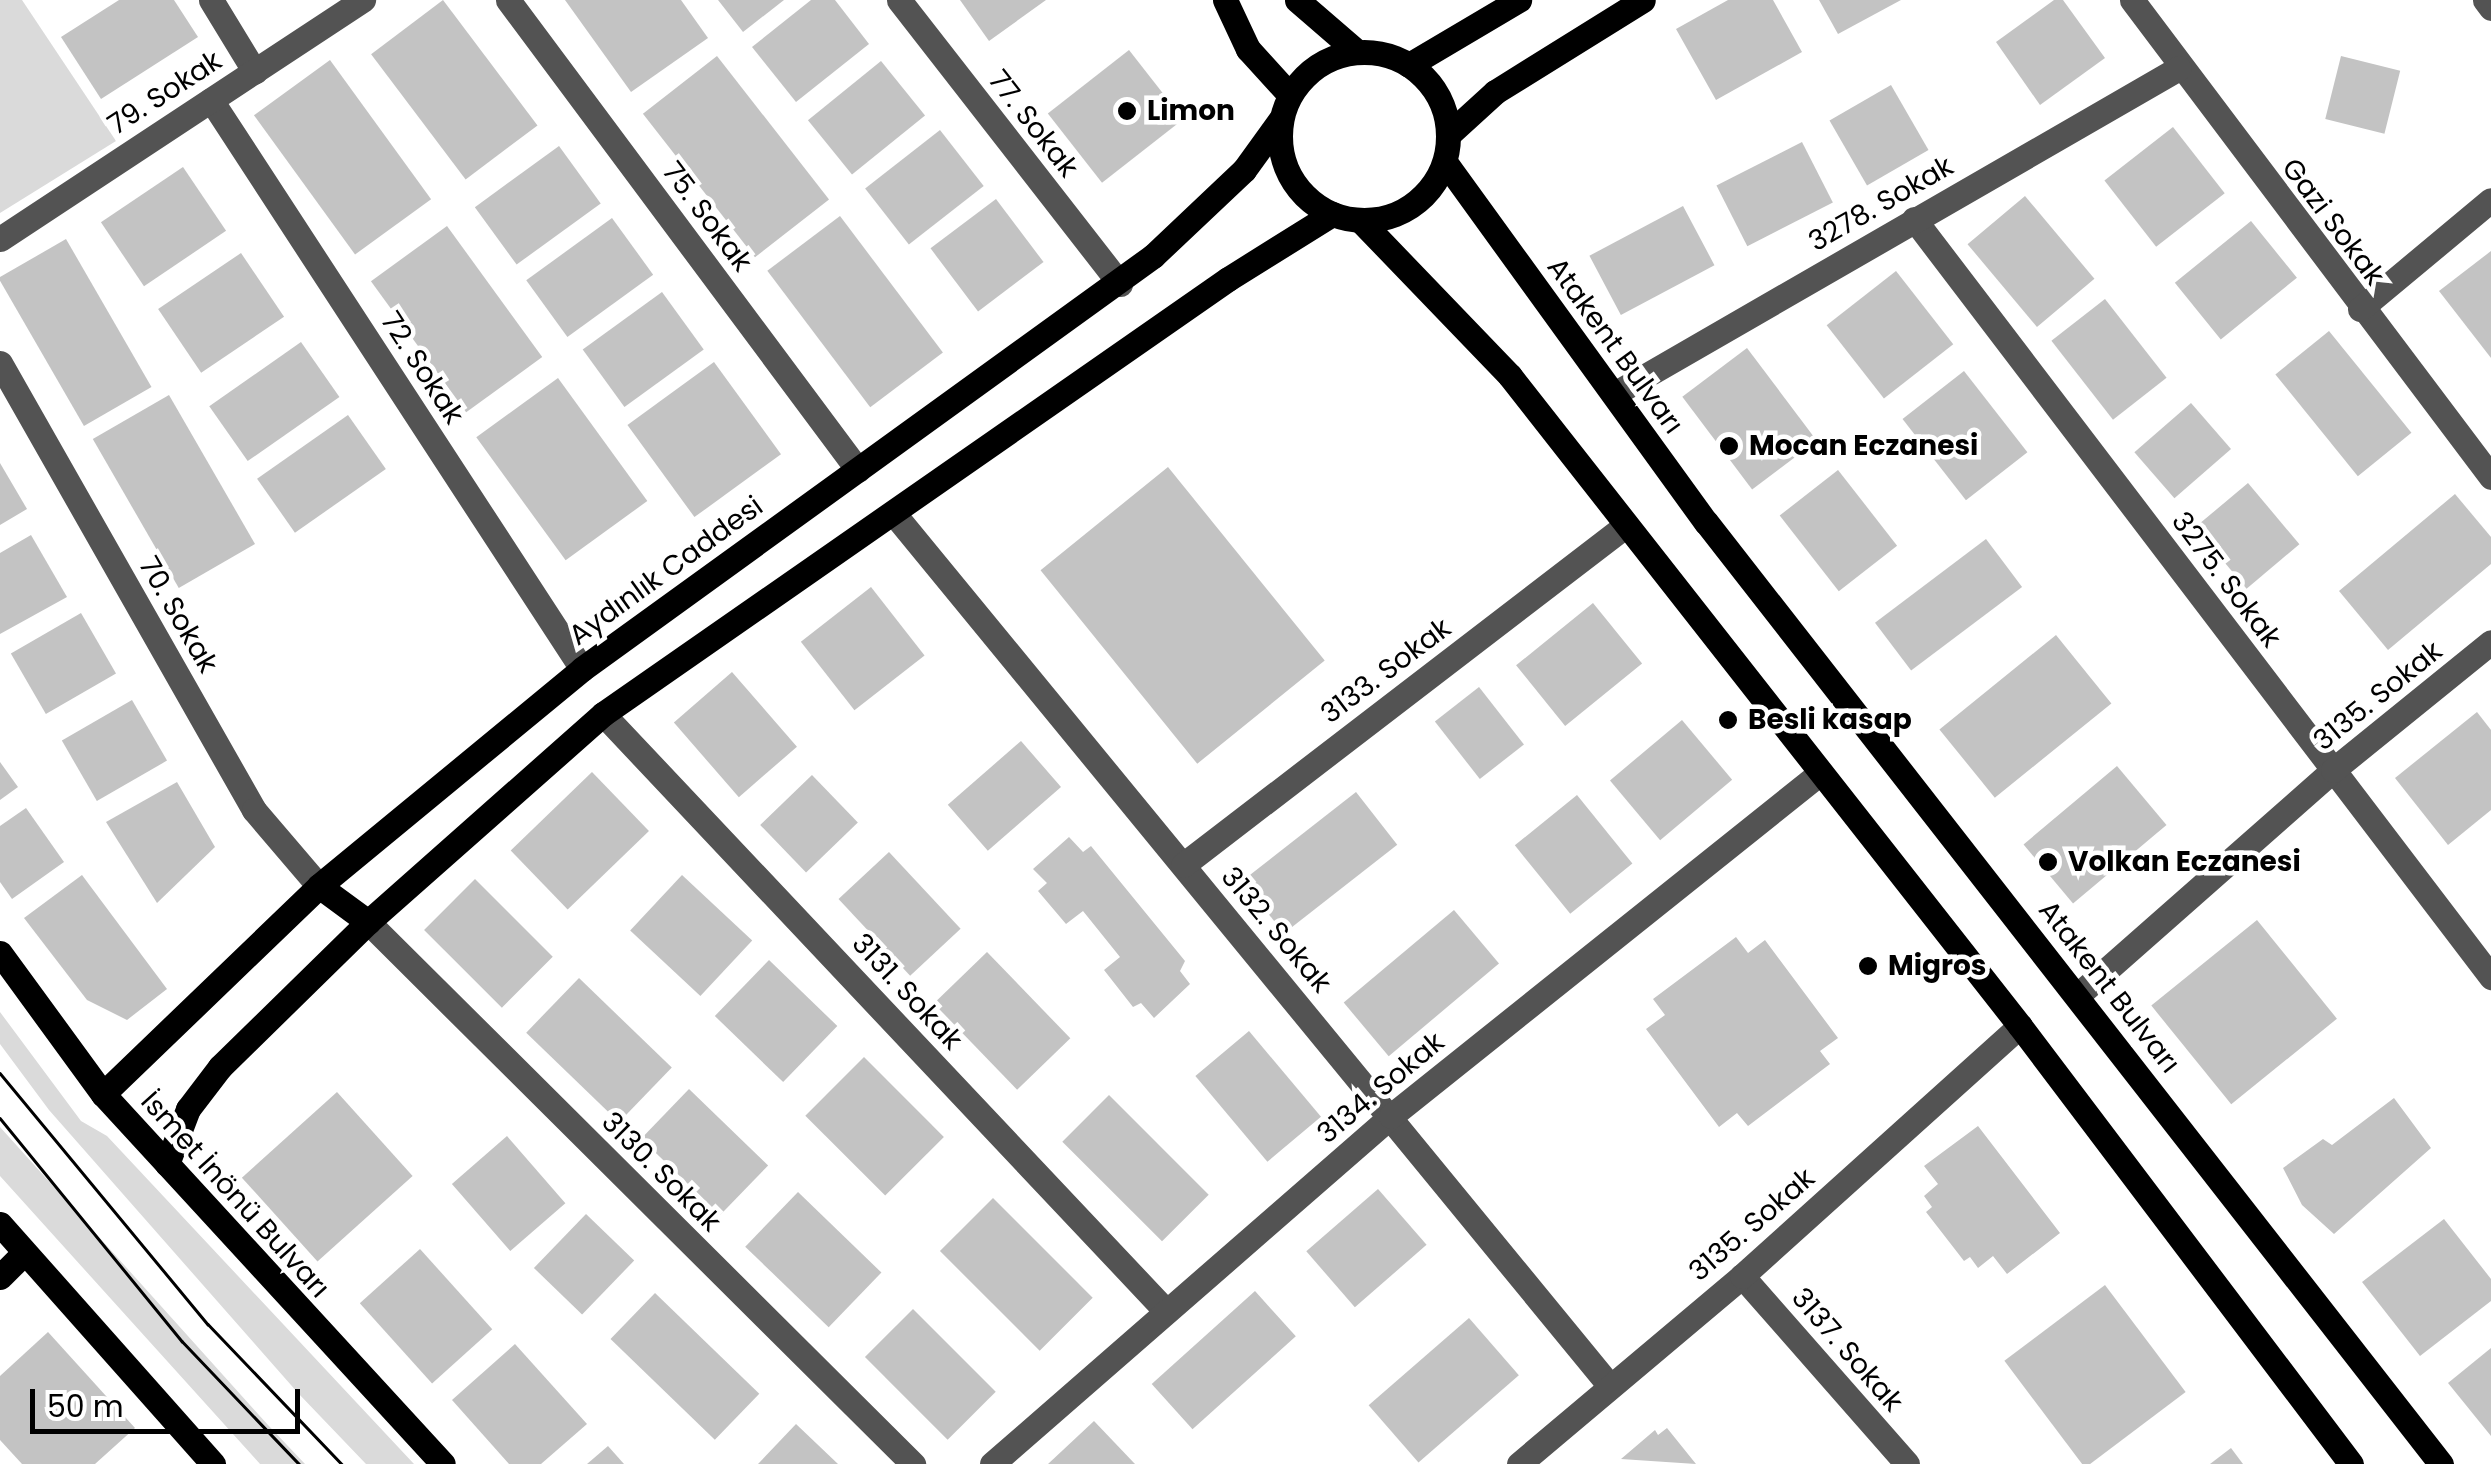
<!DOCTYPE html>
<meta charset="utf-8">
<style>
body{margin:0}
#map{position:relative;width:2491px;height:1464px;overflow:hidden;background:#fff;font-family:Poppins,sans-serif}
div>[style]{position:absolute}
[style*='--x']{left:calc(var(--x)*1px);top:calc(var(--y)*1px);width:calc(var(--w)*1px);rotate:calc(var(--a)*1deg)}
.green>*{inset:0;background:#dadada}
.building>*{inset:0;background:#c3c3c3;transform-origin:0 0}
.minor>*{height:25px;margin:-12.5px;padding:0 12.5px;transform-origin:12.5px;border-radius:12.5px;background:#535353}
.major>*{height:25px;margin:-12.5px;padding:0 12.5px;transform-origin:12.5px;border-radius:12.5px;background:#000}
.major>.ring{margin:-12.5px;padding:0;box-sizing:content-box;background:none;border:25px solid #000;border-radius:50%}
.tram>*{height:2.5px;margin:-1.25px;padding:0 1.25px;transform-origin:1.25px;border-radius:1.25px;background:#000}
.dots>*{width:28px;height:28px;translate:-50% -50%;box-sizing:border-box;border:5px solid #fff;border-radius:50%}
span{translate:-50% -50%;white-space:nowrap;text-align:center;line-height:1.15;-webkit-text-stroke:9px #fff;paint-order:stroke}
.street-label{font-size:28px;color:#000}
.poi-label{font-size:28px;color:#000;font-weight:700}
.left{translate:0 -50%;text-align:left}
.scale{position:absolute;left:30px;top:1389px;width:270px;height:45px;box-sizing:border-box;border:5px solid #000;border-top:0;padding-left:12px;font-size:30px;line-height:35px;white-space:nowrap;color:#000;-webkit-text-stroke:8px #fff;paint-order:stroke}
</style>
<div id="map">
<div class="green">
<i style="clip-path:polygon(0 0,22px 0,116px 141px,0 213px)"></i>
<i style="clip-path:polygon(0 1012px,81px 1121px,107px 1136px,414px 1464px,366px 1464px,298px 1393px,49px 1110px,0 1044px)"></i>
<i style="clip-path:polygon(0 1127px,268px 1425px,305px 1464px,260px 1464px,0 1176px)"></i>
</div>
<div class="building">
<i style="clip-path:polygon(119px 0,174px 0,198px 37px,101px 99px,61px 37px)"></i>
<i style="left:443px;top:0;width:157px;height:90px;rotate:53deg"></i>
<i style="clip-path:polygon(565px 0,681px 0,708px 38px,631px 92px)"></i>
<i style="clip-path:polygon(718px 0,784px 0,743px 32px)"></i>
<i style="clip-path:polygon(811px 0,835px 0,869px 44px,796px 102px,752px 47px)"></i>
<i style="clip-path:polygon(960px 0,1046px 0,989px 41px)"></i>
<i style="clip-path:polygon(1728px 0,1773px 0,1802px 52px,1716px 100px,1676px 29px)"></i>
<i style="clip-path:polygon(1819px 0,1901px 0,1838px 34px)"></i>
<i style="clip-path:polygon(2054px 0,2063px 0,2105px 58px,2040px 105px,1996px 42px)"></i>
<i style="left:1129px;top:50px;width:88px;height:103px;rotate:52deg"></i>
<i style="left:717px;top:56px;width:182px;height:94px;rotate:52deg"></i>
<i style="left:2341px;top:56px;width:61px;height:65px;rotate:14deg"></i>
<i style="left:330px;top:60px;width:172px;height:94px;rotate:54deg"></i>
<i style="left:881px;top:61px;width:70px;height:94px;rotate:51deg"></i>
<i style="left:1891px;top:85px;width:75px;height:71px;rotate:60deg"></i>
<i style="left:2173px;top:127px;width:84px;height:87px;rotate:52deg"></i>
<i style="left:940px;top:130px;width:71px;height:95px;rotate:52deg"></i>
<i style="left:1802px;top:142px;width:68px;height:96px;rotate:63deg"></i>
<i style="left:559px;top:146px;width:71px;height:104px;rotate:54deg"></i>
<i style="left:183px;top:167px;width:77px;height:99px;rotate:56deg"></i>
<i style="left:2025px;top:196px;width:108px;height:75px;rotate:50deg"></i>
<i style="left:996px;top:199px;width:79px;height:82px;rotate:53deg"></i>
<i style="left:1683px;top:206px;width:67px;height:106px;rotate:62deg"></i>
<i style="left:840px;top:216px;width:171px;height:91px;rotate:53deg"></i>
<i style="left:612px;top:218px;width:70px;height:106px;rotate:54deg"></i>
<i style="left:2251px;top:221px;width:73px;height:98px;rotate:51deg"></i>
<i style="left:447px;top:226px;width:162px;height:94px;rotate:54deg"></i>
<i style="left:66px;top:239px;width:171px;height:78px;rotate:60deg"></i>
<i style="clip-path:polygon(2491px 251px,2491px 358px,2439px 291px)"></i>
<i style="left:241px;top:253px;width:77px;height:100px;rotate:56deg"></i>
<i style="left:1896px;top:271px;width:93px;height:88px;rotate:52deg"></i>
<i style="left:662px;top:292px;width:71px;height:98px;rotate:54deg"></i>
<i style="left:2105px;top:299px;width:100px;height:68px;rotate:52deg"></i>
<i style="left:2329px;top:331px;width:131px;height:69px;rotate:51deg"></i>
<i style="left:301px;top:342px;width:67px;height:112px;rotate:55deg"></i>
<i style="left:1747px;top:348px;width:116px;height:81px;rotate:53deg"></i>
<i style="left:714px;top:362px;width:114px;height:107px;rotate:54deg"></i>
<i style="left:1964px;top:371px;width:103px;height:78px;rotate:52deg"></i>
<i style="left:558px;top:378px;width:152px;height:101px;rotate:54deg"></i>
<i style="left:169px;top:395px;width:172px;height:88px;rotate:60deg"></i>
<i style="left:2191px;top:403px;width:61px;height:75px;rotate:49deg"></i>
<i style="left:348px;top:415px;width:66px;height:111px;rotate:55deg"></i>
<i style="clip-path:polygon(0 463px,27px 509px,0 525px)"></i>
<i style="left:1168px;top:467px;width:249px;height:164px;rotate:51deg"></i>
<i style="left:1838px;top:470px;width:96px;height:74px;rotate:52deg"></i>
<i style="left:2248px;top:483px;width:80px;height:69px;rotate:50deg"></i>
<i style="clip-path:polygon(2455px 494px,2491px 537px,2491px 564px,2388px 650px,2339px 591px)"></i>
<i style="clip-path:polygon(31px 535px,67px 597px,0 634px,0 553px)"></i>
<i style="left:1986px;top:539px;width:60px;height:139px;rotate:53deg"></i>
<i style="left:871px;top:587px;width:87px;height:89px;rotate:52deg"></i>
<i style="left:1593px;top:603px;width:78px;height:99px;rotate:51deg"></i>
<i style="left:81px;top:613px;width:70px;height:81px;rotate:60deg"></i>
<i style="left:2056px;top:635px;width:88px;height:150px;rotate:51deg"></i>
<i style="left:732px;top:672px;width:99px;height:77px;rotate:49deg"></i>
<i style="left:1479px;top:687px;width:73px;height:56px;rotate:52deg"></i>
<i style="left:132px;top:700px;width:70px;height:81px;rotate:60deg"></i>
<i style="clip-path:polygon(2477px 712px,2491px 730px,2491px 810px,2448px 845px,2395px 778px)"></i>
<i style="left:1682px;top:720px;width:78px;height:94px;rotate:50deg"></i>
<i style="left:1021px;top:741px;width:61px;height:97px;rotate:49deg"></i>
<i style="clip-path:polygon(0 762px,18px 787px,0 800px)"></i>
<i style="left:2117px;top:766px;width:77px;height:122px;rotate:50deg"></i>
<i style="left:592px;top:772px;width:82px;height:113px;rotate:46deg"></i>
<i style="left:812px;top:775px;width:66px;height:72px;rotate:46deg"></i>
<i style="clip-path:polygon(177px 782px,215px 847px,157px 903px,106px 822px)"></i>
<i style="left:1356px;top:792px;width:67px;height:144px;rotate:52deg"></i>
<i style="left:1577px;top:795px;width:88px;height:80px;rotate:51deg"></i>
<i style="clip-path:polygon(26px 808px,64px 862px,12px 899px,0 882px,0 826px)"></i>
<i style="clip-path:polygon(1069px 837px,1083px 852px,1091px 846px,1185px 961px,1180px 971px,1190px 984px,1154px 1018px,1141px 1003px,1133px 1007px,1104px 970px,1120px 957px,1083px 911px,1066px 924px,1038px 891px,1047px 883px,1033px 869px)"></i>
<i style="left:889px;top:852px;width:105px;height:69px;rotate:47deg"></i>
<i style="clip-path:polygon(82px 875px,167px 989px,127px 1020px,87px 1000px,24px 918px)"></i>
<i style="left:682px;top:875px;width:96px;height:76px;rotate:43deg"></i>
<i style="left:475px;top:879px;width:110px;height:72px;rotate:45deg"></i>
<i style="left:1454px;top:910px;width:70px;height:144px;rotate:50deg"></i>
<i style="left:2257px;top:920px;width:127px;height:136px;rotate:51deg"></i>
<i style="clip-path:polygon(1736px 937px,1748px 953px,1765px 940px,1838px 1038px,1820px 1051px,1830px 1064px,1748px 1126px,1737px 1113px,1719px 1127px,1646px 1029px,1665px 1015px,1653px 999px)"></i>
<i style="left:987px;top:952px;width:120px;height:74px;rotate:46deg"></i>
<i style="left:769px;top:960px;width:95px;height:78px;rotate:44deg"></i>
<i style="left:579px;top:978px;width:129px;height:76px;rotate:44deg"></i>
<i style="left:1249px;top:1031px;width:112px;height:70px;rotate:50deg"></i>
<i style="left:864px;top:1057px;width:113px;height:83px;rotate:45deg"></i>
<i style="left:689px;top:1089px;width:110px;height:69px;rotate:44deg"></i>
<i style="left:337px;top:1092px;width:113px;height:128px;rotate:48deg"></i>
<i style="left:1109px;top:1095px;width:141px;height:66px;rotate:45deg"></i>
<i style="clip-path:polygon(2394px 1098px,2431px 1148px,2334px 1234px,2302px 1205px,2283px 1168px,2323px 1139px,2332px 1145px)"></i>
<i style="clip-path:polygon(1978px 1126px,2060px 1233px,2007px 1274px,1993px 1256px,1978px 1268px,1970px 1257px,1964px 1261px,1926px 1212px,1932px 1207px,1924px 1196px,1938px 1184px,1924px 1166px)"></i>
<i style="left:507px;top:1136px;width:89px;height:73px;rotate:49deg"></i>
<i style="left:1378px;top:1189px;width:74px;height:95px;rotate:49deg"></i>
<i style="left:798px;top:1192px;width:116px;height:76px;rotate:44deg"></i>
<i style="left:993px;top:1198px;width:141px;height:75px;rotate:45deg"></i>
<i style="left:586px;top:1214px;width:67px;height:75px;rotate:44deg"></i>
<i style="clip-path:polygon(2444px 1219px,2491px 1279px,2491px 1301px,2420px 1356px,2362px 1282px)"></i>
<i style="left:420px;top:1249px;width:108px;height:81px;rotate:48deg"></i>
<i style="left:2105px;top:1285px;width:134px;height:126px;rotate:53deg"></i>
<i style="left:1255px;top:1291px;width:61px;height:139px;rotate:48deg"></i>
<i style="left:655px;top:1293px;width:145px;height:64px;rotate:44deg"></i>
<i style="left:913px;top:1309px;width:117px;height:68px;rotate:45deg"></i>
<i style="left:1469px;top:1318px;width:76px;height:133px;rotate:49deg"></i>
<i style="clip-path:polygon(48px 1332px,135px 1428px,95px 1464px,22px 1464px,0 1440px,0 1376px)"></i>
<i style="clip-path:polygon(515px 1344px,587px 1424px,541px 1464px,509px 1464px,452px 1400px)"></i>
<i style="clip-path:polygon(2491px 1348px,2491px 1436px,2448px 1383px)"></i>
<i style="clip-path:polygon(1094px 1421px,1135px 1464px,1048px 1464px)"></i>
<i style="clip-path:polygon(796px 1424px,838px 1464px,758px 1464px)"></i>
<i style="clip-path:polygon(1667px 1428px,1696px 1464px,1621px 1459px,1655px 1430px,1658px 1435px)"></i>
<i style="clip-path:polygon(608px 1446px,624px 1464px,587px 1464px)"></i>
<i style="clip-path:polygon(2231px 1448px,2243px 1464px,2210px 1464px)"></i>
</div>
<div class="minor">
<i style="--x:211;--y:0;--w:84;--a:58.6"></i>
<i style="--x:508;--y:0;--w:586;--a:53.33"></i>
<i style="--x:899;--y:0;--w:360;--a:52.1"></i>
<i style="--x:2132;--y:0;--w:597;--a:53.03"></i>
<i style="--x:2485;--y:0;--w:10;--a:53"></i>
<i style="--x:211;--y:100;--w:679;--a:56.89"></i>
<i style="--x:1914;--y:219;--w:953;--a:52.72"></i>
<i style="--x:0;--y:239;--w:435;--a:-33.4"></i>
<i style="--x:2360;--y:309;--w:170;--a:-39.8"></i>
<i style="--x:0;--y:363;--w:514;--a:60.39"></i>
<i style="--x:254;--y:810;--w:100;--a:49.5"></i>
<i style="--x:1614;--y:394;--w:652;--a:-29.98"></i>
<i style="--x:895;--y:515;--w:1125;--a:50.62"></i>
<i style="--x:603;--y:714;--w:821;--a:46.68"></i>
<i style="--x:1183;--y:865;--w:557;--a:-37.49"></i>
<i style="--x:368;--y:922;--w:769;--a:44.84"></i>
<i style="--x:2078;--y:995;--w:340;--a:-41.4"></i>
<i style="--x:2333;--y:770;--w:203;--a:-39"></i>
<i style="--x:1742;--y:1276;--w:250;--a:48.7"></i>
<i style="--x:992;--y:1464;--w:529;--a:-41.09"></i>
<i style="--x:1391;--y:1116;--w:549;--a:-38.64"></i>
<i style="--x:1519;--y:1464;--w:292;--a:-40.1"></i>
<i style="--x:1742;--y:1276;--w:374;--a:-42"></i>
</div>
<div class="major">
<i style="--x:1225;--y:0;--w:54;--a:64.9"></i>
<i style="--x:1248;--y:49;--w:61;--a:47.7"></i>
<i style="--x:1297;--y:0;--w:78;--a:40.8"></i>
<i class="ring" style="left:1280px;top:52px;width:143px;height:143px"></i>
<i style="--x:1409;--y:65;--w:128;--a:-30.6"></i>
<i style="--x:1449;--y:134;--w:62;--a:-42.4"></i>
<i style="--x:1495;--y:92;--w:174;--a:-31.9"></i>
<i style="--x:1445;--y:162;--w:445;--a:54.1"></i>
<i style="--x:1706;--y:522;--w:1195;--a:52.04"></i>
<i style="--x:1360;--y:220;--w:216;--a:46.1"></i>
<i style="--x:1510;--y:376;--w:826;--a:51.88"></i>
<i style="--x:2020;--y:1026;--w:549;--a:52.92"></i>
<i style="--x:319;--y:886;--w:61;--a:36.3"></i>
<i style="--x:0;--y:953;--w:175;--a:53.9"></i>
<i style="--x:103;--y:1094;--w:502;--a:47.42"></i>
<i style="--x:103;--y:1094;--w:300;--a:-43.9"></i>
<i style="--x:319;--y:886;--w:341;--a:-39.5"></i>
<i style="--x:582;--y:669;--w:705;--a:-35.88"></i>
<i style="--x:1153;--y:256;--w:125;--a:-43.4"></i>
<i style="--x:1244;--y:170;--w:62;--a:-54.2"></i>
<i style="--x:167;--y:1164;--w:59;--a:-69.1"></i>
<i style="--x:188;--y:1109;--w:53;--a:-52.7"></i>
<i style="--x:220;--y:1067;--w:207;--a:-44.4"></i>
<i style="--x:368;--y:922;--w:314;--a:-41.5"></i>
<i style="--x:603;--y:714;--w:761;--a:-34.84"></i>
<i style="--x:1228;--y:279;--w:123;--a:-32"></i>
<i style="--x:0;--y:1224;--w:321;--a:48.4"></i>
<i style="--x:0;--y:1277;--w:34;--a:-45"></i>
</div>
<div class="tram">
<i style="--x:0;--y:1073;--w:326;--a:50.4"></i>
<i style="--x:208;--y:1324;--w:194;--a:46.3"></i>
<i style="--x:0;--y:1118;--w:288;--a:50.8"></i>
<i style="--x:182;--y:1341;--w:170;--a:46.4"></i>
</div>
<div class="dots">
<i style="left:1127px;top:111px;background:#000"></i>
<i style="left:1729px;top:446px;background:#000"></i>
<i style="left:1728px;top:720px;background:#000"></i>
<i style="left:2048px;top:862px;background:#000"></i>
<i style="left:1868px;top:966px;background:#000"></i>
</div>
<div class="street-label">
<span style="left:165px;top:93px;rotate:-33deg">79. Sokak</span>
<span style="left:1033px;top:124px;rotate:52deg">77. Sokak</span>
<span style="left:1881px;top:204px;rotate:-30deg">3278. Sokak</span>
<span style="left:707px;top:217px;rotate:53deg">75. Sokak</span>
<span style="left:2333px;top:222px;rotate:53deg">Gazi Sokak</span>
<span style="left:1615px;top:346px;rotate:54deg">Atakent Bulvarı</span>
<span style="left:422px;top:368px;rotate:57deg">72. Sokak</span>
<span style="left:666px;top:571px;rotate:-36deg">Aydınlık Caddesi</span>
<span style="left:2226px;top:580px;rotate:53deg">3275. Sokak</span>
<span style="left:178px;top:615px;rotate:60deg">70. Sokak</span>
<span style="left:1386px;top:671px;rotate:-37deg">3133. Sokak</span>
<span style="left:2378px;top:696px;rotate:-39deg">3135. Sokak</span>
<span style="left:1276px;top:930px;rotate:50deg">3132. Sokak</span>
<span style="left:2109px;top:987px;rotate:52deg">Atakent Bulvarı</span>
<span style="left:907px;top:992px;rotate:47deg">3131. Sokak</span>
<span style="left:1381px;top:1088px;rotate:-40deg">3134. Sokak</span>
<span style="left:661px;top:1172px;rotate:45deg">3130. Sokak</span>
<span style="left:235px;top:1195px;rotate:48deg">İsmet İnönü Bulvarı</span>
<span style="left:1752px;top:1225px;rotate:-41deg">3135. Sokak</span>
<span style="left:1847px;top:1350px;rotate:49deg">3137. Sokak</span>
</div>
<div class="poi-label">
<span class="left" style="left:1147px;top:111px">Limon</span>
<span class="left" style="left:1749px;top:446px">Mocan Eczanesi</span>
<span class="left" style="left:1748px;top:720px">Besli kasap</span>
<span class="left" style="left:2068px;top:862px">Volkan Eczanesi</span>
<span class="left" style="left:1888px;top:966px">Migros</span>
</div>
<div class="scale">50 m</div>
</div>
